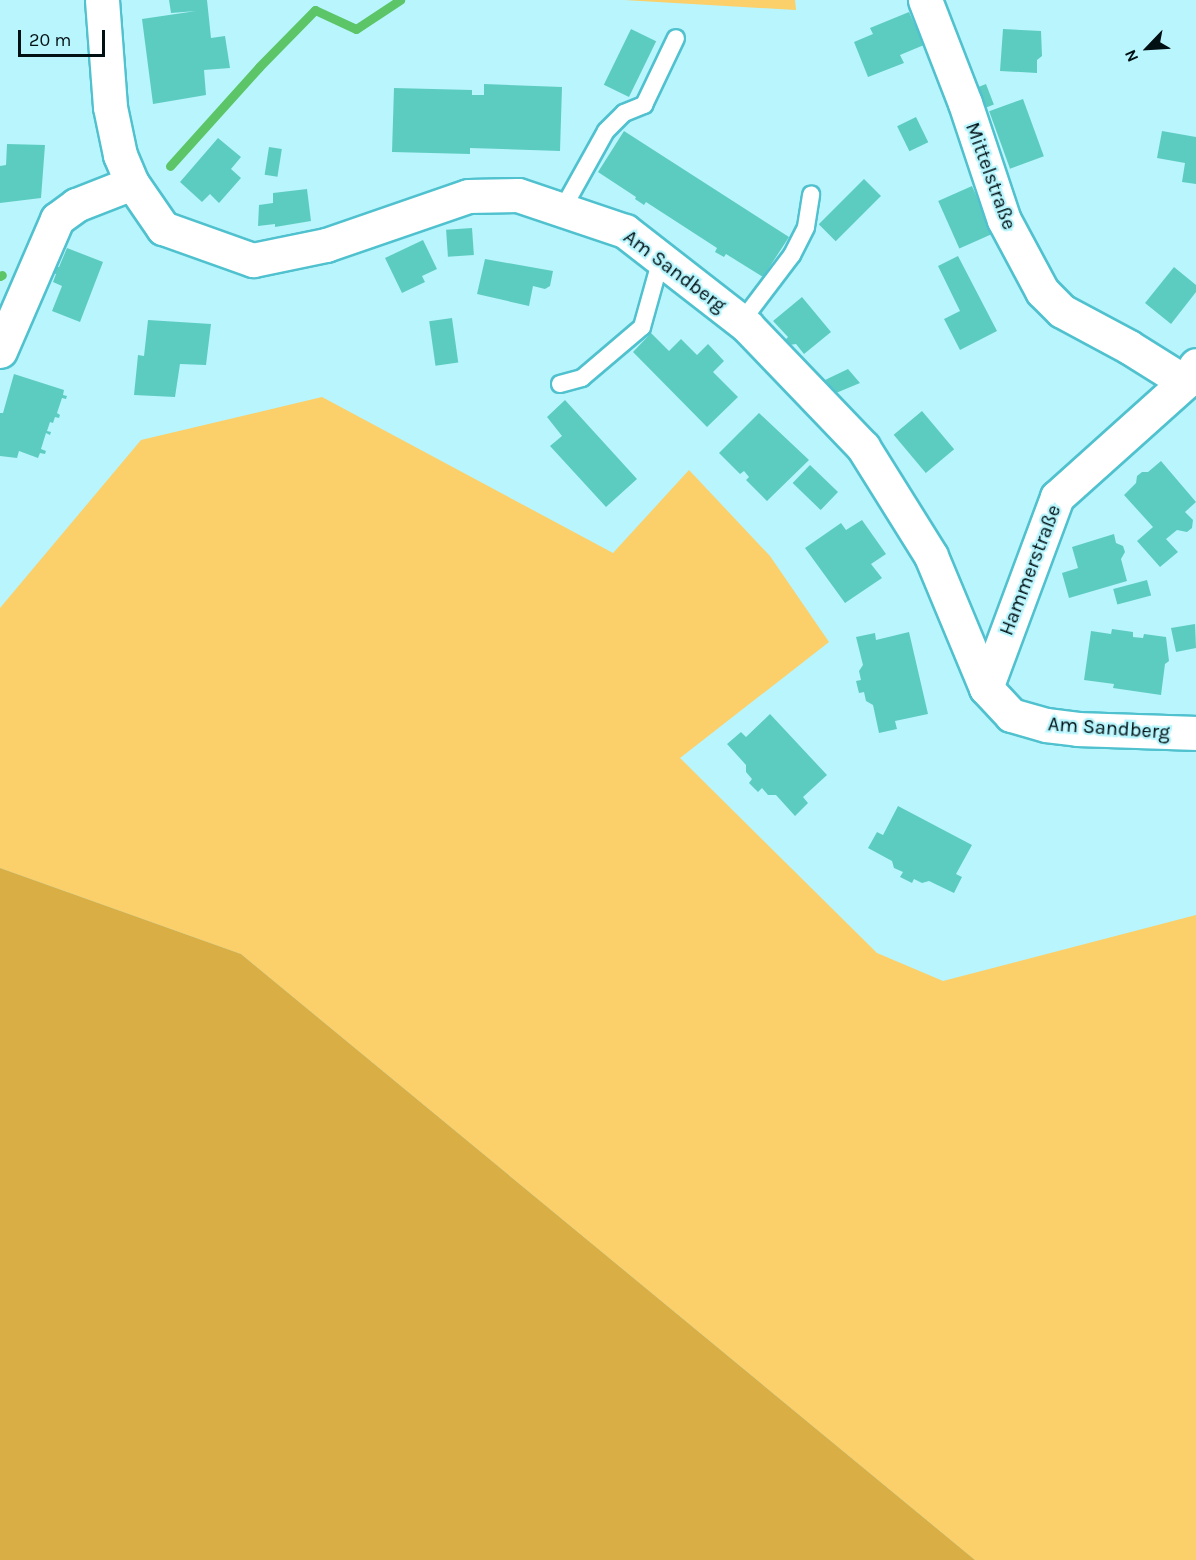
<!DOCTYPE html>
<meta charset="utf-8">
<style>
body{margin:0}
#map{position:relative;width:1196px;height:1560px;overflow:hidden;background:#b9f5fd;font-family:Karla,sans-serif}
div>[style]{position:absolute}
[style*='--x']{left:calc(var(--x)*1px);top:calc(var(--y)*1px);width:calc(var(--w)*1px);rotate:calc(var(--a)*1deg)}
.green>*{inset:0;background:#fbcf69}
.forest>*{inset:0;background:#d9ae44}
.stream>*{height:9px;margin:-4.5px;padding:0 4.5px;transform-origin:4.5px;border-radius:4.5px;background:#5bc568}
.building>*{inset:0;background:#5dccc0;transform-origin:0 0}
.roads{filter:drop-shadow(2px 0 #50c1ce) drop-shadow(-2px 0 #50c1ce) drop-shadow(0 2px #50c1ce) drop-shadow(0 -2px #50c1ce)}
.service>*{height:16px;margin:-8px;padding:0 8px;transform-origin:8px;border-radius:8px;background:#fff}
.minor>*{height:33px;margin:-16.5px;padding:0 16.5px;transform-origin:16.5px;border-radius:16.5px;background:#fff}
span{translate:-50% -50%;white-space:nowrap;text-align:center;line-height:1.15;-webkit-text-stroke:4.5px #b9f5fd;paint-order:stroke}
.street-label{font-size:20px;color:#001013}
.north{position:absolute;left:1118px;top:18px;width:60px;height:60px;-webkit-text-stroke:4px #b9f5fd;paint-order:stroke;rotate:245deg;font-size:16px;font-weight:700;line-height:24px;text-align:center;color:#001013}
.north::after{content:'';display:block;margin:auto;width:21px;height:27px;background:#001013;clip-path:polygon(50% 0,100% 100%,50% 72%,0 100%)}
.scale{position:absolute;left:18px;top:30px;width:87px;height:27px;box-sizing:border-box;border:3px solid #001013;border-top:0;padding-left:8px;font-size:18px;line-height:21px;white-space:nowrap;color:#001013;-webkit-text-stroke:4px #b9f5fd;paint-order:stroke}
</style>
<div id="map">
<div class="green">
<i style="clip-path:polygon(624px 0,795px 0,796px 10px)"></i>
<i style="clip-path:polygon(322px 397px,613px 553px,689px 470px,770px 556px,829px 642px,680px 758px,877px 953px,943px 981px,1196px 915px,1196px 1560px,975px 1560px,241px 954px,0 868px,0 608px,141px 440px)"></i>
</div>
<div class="forest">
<i style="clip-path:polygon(0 868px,241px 954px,975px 1560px,0 1560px)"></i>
</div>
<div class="stream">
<i style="--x:170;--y:166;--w:133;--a:-48"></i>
<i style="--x:259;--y:67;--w:80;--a:-45.5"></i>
<i style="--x:315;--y:10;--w:45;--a:24.9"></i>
<i style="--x:356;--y:29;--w:53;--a:-33.4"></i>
<i style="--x:0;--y:276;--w:2;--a:-27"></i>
</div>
<div class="building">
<i style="clip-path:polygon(169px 0,207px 0,211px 38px,225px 36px,230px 68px,204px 70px,206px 95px,153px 104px,142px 19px,196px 11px,171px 13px)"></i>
<i style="clip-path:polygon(909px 12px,924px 45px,900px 55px,904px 63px,868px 77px,854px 42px,873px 34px,870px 28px)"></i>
<i style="left:631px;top:29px;width:28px;height:62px;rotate:26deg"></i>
<i style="clip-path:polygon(1003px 29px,1041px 31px,1042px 56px,1037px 60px,1037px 73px,1000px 71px)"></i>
<i style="clip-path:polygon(484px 84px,562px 87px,560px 151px,470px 148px,470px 154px,392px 152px,394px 88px,472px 90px,472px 95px,484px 95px)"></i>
<i style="left:986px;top:84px;width:22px;height:15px;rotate:69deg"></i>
<i style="left:1023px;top:99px;width:61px;height:36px;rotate:70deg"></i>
<i style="left:916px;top:117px;width:28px;height:21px;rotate:64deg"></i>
<i style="clip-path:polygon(624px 131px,789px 237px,763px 277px,726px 254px,724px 257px,715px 252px,717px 248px,646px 202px,644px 205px,635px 199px,636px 197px,598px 172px)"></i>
<i style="clip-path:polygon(1162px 131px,1196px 137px,1196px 184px,1182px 182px,1185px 163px,1157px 158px)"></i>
<i style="clip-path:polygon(218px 138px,241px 157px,231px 169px,241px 178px,219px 203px,210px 194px,202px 202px,180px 182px)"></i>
<i style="clip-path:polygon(7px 144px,45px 145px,41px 198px,0 203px,0 166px,6px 165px)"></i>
<i style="left:269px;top:147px;width:13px;height:28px;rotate:9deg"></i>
<i style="left:864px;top:179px;width:24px;height:64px;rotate:45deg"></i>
<i style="left:972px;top:186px;width:52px;height:37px;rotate:66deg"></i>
<i style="clip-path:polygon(307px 189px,311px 221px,275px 227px,275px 224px,258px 226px,259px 205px,273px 203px,273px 193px)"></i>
<i style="left:472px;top:228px;width:27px;height:26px;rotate:86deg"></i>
<i style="clip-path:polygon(423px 240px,437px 269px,422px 276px,425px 282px,402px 293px,385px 258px)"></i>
<i style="clip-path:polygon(67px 248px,103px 262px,80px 322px,52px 311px,62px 286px,53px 282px,56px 274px,51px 273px,53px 266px,59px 267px)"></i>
<i style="clip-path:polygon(958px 256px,997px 331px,960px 350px,944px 319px,960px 311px,938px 266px)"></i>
<i style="clip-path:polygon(485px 259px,553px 271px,550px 286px,545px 289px,533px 286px,529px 306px,477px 294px)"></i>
<i style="clip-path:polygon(1174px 267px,1196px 285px,1196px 292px,1171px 324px,1145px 303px)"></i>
<i style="clip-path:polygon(802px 297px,831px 332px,804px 354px,796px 344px,789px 345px,785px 340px,788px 337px,773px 321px)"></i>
<i style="left:452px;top:318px;width:45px;height:23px;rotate:82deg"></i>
<i style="clip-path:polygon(148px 320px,211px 324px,206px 365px,180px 364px,175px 397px,134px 395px,138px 355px,144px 356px)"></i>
<i style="clip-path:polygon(651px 333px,669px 351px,681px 339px,697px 355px,708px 344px,724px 361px,713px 372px,738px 397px,707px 427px,633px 352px)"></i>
<i style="clip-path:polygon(848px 369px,860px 383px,836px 393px,825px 380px)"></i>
<i style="clip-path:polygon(14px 374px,64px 390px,63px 395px,67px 396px,66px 399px,62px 398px,57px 413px,60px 415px,59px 418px,55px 417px,53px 423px,50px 422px,47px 431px,51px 432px,50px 435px,46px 433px,41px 449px,46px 451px,45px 454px,40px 453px,38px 458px,19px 451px,17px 458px,0 456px,0 413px,3px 413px)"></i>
<i style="clip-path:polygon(565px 400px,637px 479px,606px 507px,550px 446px,562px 436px,547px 417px)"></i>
<i style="left:922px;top:411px;width:50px;height:37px;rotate:50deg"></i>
<i style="clip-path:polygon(759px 413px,809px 460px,767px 501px,746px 480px,749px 477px,744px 471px,740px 474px,719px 453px)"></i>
<i style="clip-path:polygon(1161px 461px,1196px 502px,1185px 512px,1193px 520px,1192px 528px,1187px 532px,1177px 530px,1166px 539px,1178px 552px,1160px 567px,1137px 541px,1153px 527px,1124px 495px,1136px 483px,1137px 476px,1142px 472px,1148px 472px)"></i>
<i style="left:810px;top:465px;width:39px;height:25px;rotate:44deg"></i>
<i style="clip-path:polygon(862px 520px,886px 554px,871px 564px,882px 578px,845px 603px,805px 548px,841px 523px,846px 530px)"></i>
<i style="clip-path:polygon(1114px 534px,1116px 543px,1123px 546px,1125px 552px,1121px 559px,1127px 581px,1069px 598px,1062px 573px,1078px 568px,1072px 547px)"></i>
<i style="left:1147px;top:580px;width:16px;height:35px;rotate:75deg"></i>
<i style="clip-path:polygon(1195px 624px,1196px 648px,1176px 652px,1171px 628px)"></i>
<i style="clip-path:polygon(1112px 629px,1133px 632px,1133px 637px,1143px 638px,1144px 634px,1166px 637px,1169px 661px,1165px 664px,1161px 695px,1113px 688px,1114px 684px,1084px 680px,1091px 631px,1111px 634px)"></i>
<i style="clip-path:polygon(909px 632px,928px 714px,895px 721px,897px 729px,879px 733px,873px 705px,866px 701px,864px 692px,859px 693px,856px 681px,861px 680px,859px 671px,863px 665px,856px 637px,875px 633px,876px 640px)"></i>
<i style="clip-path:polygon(770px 714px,827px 775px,803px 797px,808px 803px,795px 816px,776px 795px,768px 795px,762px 788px,758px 792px,749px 783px,752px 779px,746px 772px,746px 765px,727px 744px,741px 732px,746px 737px)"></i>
<i style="clip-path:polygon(898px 806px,972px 845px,956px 874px,962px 877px,954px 893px,929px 881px,922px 883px,914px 879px,912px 883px,900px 877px,903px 872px,894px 868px,892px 861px,868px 848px,877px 832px,883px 835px)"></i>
</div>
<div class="roads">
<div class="service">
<i style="--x:562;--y:210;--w:90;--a:-60.9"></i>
<i style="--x:606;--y:131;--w:25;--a:-45"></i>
<i style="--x:624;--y:113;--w:22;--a:-22"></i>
<i style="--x:644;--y:105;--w:74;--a:-64.5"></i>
<i style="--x:742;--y:321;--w:83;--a:-52.9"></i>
<i style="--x:792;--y:255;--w:31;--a:-63"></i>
<i style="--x:806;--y:227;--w:33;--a:-81"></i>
<i style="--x:560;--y:384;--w:23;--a:-15"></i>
<i style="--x:582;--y:378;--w:79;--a:-40.4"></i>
<i style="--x:642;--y:327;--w:71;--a:-74.4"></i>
</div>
<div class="minor">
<i style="--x:102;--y:0;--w:107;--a:85.7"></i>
<i style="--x:110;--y:107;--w:49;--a:78.2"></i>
<i style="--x:120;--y:155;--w:30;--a:67"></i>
<i style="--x:132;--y:183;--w:55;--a:55.4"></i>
<i style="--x:163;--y:228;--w:96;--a:19.6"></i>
<i style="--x:253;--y:260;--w:75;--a:-11.6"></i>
<i style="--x:326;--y:245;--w:150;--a:-19"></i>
<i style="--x:468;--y:196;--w:50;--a:-1.1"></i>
<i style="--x:518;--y:195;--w:113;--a:18.6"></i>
<i style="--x:625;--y:231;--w:155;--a:37.9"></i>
<i style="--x:747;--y:326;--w:168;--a:46.2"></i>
<i style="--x:863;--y:447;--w:128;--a:58"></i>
<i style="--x:931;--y:556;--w:143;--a:67.4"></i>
<i style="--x:986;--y:688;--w:37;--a:47"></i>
<i style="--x:1011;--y:715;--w:36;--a:16"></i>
<i style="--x:1046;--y:725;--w:32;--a:7"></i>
<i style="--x:1078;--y:729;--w:118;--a:1.9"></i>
<i style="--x:925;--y:0;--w:110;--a:68.8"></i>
<i style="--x:965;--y:103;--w:123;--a:71.6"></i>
<i style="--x:1004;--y:220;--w:81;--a:61.8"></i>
<i style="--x:1042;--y:291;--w:28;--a:45"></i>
<i style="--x:1062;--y:311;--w:76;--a:28.2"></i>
<i style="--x:1129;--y:347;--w:66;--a:32"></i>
<i style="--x:0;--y:351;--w:144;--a:-66.6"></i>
<i style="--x:57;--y:219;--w:24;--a:-36"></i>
<i style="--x:76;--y:205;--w:60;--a:-21.4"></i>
<i style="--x:986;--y:688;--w:204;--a:-69.6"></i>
<i style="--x:1057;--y:497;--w:172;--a:-41.9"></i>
<i style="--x:1185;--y:382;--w:20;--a:-57"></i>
</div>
</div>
<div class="street-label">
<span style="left:991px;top:176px;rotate:70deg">Mittelstraße</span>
<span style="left:675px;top:271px;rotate:37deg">Am Sandberg</span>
<span style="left:1030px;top:570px;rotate:-69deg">Hammerstraße</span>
<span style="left:1109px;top:728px;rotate:4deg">Am Sandberg</span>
</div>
<div class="north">N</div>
<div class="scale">20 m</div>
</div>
